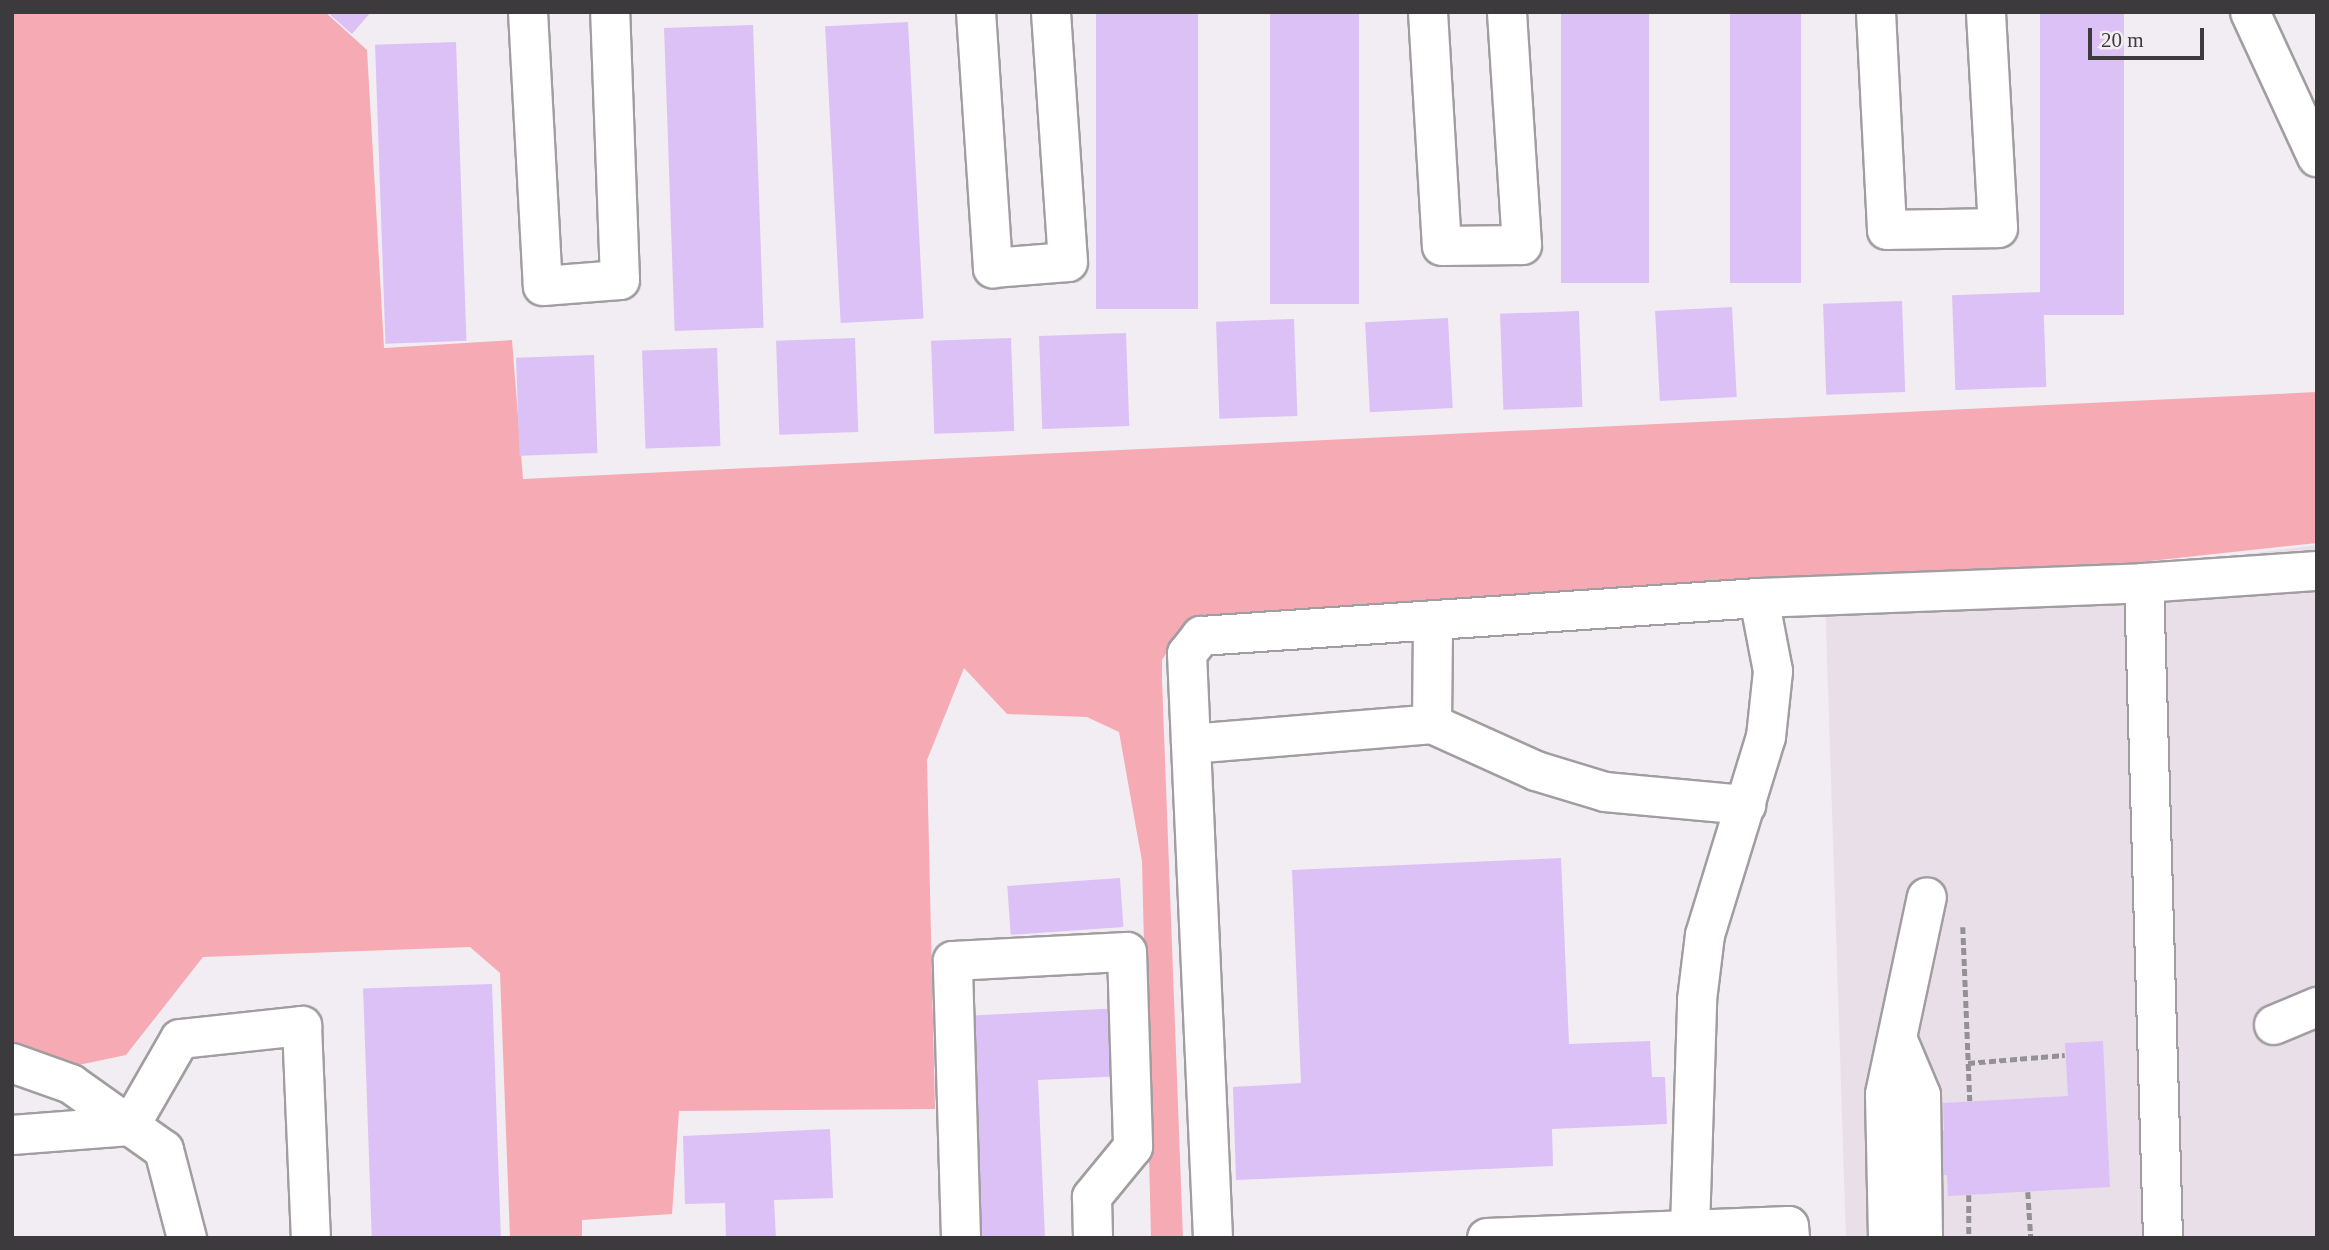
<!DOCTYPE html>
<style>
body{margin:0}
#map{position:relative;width:2329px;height:1250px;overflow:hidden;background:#f2edf2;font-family:Georgia,serif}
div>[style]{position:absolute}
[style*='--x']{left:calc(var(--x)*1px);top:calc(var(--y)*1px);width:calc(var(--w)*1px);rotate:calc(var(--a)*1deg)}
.built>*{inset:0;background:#e9dfe8}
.green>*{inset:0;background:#f5aab4}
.building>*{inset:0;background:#dbc1f6;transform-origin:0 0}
.path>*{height:4.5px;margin-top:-2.25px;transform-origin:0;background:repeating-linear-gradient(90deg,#949194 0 7px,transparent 0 10.5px)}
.roads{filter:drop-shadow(2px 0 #a19da1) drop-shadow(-2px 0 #a19da1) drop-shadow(0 2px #a19da1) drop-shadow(0 -2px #a19da1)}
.minor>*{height:38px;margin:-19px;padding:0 19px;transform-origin:19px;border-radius:19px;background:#fff}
span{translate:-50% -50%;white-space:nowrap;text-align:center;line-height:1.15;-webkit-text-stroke:5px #f2edf2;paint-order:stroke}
.frame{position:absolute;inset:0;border:14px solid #3c3a3c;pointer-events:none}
.scale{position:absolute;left:2088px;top:28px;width:116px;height:32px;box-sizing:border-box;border:4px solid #3c3a3c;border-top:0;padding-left:9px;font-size:21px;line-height:24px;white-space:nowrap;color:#3c3a3c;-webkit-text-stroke:5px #f2edf2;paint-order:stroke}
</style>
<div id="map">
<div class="built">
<i style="clip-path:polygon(2317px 545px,2317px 1238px,1846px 1238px,1825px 596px,2058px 579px)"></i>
</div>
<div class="green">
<i style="clip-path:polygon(12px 12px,325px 12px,367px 50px,384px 348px,512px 340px,523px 479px,2317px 392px,2317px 543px,1825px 596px,1204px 621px,1182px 629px,1162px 660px,1162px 680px,1183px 1238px,1151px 1238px,1142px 861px,1119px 732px,1087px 717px,1007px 714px,964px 668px,927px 760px,935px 1109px,679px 1111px,672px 1214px,582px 1220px,582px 1238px,510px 1238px,500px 973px,470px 947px,203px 957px,126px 1055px,12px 1079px)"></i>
</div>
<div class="building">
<i style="clip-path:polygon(327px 12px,371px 12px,352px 34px)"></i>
<i style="left:1096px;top:12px;width:102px;height:297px"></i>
<i style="left:1270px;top:12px;width:89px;height:292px"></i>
<i style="left:1561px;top:12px;width:88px;height:271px"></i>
<i style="left:1730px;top:12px;width:71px;height:271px"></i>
<i style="left:2040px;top:12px;width:84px;height:303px"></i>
<i style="left:908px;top:22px;width:297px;height:83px;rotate:87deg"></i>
<i style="left:753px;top:25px;width:303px;height:89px;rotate:88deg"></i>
<i style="left:456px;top:42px;width:299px;height:81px;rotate:88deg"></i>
<i style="left:2043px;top:292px;width:95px;height:91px;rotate:88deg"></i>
<i style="left:1902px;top:301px;width:91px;height:79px;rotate:88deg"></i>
<i style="left:1732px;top:307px;width:90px;height:77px;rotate:87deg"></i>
<i style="left:1579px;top:311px;width:96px;height:79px;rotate:88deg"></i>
<i style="left:1448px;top:318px;width:90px;height:83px;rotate:87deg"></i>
<i style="left:1294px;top:319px;width:97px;height:78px;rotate:88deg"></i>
<i style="left:1126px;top:333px;width:93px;height:87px;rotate:88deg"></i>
<i style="left:855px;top:338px;width:94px;height:79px;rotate:88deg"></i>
<i style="left:1011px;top:338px;width:93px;height:80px;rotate:88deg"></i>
<i style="left:717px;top:348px;width:98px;height:75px;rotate:88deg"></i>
<i style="left:594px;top:355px;width:98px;height:78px;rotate:88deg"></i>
<i style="clip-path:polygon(1561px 858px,1569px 1044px,1650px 1041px,1652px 1077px,1665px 1077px,1667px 1124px,1552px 1129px,1553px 1166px,1236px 1180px,1233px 1087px,1301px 1083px,1292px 870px)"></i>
<i style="left:1120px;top:878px;width:49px;height:113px;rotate:86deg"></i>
<i style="left:492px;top:984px;width:254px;height:129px;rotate:88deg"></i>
<i style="clip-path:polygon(1123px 1008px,1126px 1076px,1038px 1080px,1045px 1238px,970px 1238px,963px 1016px)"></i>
<i style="clip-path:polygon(2103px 1041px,2110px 1187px,1948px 1196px,1947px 1175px,1900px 1178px,1898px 1133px,1944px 1130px,1943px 1103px,2068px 1096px,2065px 1043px)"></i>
<i style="clip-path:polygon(830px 1129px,833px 1198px,774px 1200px,776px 1238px,726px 1238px,725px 1203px,685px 1204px,683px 1136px)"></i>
</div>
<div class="path">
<i style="--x:1963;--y:927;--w:174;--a:87.7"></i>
<i style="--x:1968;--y:1063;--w:97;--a:-4.7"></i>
<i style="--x:2028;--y:1192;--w:46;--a:86.3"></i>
<i style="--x:1969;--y:1195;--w:43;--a:90"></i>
</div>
<div class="roads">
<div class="minor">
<i style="--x:528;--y:12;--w:274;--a:86.9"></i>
<i style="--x:543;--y:286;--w:77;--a:-4.5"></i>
<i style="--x:620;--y:280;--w:268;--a:-92.1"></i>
<i style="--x:976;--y:12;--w:257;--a:86.2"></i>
<i style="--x:993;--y:268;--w:75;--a:-4.6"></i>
<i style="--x:1068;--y:262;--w:251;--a:-93.9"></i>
<i style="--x:1428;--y:12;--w:234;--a:86.6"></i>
<i style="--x:1442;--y:246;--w:80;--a:-0.7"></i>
<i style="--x:1522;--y:245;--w:233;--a:-93.7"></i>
<i style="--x:1876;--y:12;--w:218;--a:87.1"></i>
<i style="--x:1887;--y:230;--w:111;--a:-1"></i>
<i style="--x:1998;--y:228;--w:216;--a:-93.2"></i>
<i style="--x:2250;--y:12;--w:160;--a:65.2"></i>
<i style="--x:1432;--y:724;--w:114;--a:24.3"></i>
<i style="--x:1536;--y:771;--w:72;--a:16.9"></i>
<i style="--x:1605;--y:792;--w:142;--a:5.3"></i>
<i style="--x:1191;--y:744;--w:242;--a:-4.7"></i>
<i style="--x:1432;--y:724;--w:104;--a:-89.4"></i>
<i style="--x:2274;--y:1025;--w:47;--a:-22.7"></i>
<i style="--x:1900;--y:1045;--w:54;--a:67.2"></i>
<i style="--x:1921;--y:1095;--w:143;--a:89.2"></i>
<i style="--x:12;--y:1063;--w:63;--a:19.6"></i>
<i style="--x:71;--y:1084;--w:114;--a:35.4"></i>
<i style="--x:164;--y:1150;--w:91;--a:75.4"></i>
<i style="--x:12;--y:1135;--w:118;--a:-4.4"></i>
<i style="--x:130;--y:1126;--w:100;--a:-60.1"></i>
<i style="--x:180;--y:1039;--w:123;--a:-6.1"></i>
<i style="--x:302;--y:1026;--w:212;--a:87.6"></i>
<i style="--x:1690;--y:1229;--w:229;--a:-88.2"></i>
<i style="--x:1697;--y:1000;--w:65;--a:-83"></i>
<i style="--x:1705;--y:935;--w:207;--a:-72.9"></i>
<i style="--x:1766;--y:737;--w:66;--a:-83.9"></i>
<i style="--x:1773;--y:671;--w:74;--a:-100.9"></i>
<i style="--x:961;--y:1238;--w:277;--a:-91.7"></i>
<i style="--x:953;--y:961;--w:174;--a:-3"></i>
<i style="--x:1127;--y:952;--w:195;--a:88.2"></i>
<i style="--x:1133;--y:1147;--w:65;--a:129.4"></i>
<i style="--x:1092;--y:1197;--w:41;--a:88.6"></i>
<i style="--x:1213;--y:1238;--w:585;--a:-92.55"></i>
<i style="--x:1187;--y:654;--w:23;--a:-52"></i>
<i style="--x:1201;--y:636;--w:559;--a:-3.9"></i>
<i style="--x:1759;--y:598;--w:385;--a:-2.2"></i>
<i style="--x:1487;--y:1238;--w:302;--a:-2.3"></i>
<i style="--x:1789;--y:1226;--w:12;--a:85"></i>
<i style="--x:1888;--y:1238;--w:144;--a:-91.2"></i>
<i style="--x:1885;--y:1094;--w:201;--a:-78"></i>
<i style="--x:2163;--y:1238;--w:655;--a:-91.66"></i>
<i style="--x:2144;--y:583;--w:173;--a:-4"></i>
</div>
</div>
<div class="frame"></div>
<div class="scale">20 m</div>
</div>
